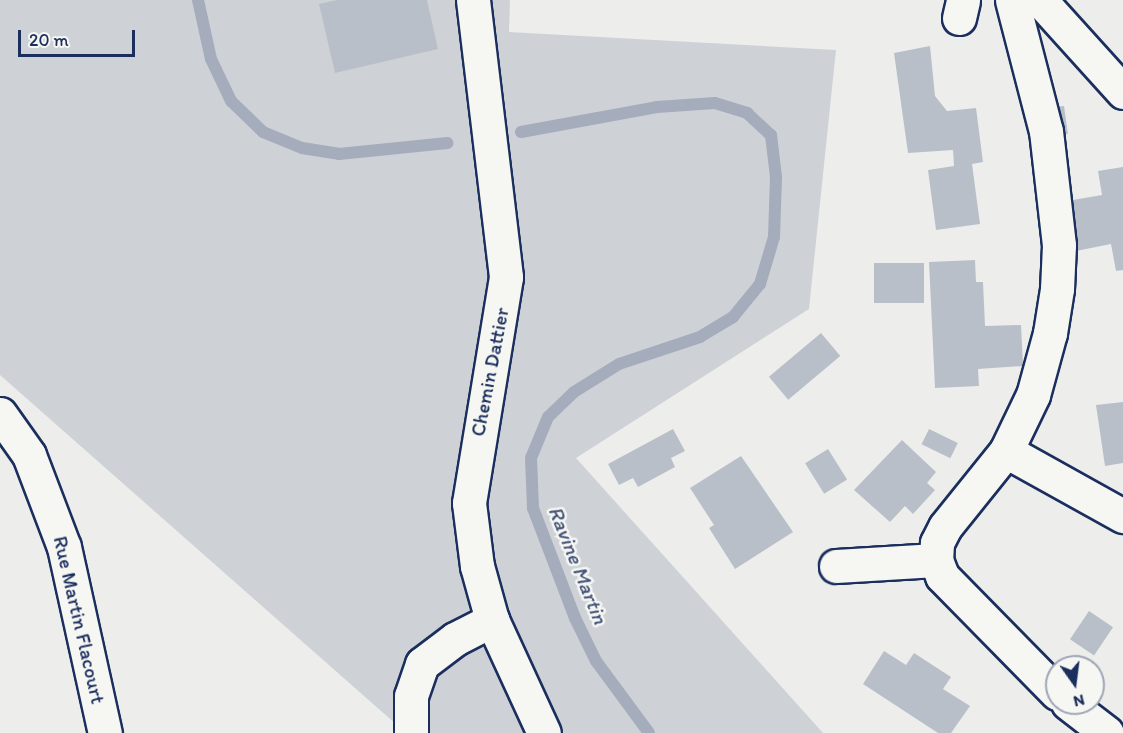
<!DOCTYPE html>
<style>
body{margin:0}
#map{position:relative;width:1123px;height:733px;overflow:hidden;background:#edeeec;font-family:Itim,sans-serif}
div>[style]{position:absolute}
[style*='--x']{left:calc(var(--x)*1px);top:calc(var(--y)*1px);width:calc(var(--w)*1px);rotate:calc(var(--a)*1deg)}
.green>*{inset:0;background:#ced2d7}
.stream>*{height:12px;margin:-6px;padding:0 6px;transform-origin:6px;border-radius:6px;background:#a5acbc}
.building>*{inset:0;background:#b9bfc8;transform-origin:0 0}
.roads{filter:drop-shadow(2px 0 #1b2f5e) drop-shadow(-2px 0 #1b2f5e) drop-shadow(0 2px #1b2f5e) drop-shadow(0 -2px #1b2f5e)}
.minor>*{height:33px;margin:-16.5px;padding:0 16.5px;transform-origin:16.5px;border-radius:16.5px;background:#f6f6f2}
span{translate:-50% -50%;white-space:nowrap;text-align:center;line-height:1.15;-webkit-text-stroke:5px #f6f6f2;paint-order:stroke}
.street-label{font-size:20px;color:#1b2f5e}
.water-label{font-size:21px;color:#44547a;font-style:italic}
.north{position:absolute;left:1045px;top:655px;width:60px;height:60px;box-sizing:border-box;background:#f6f6f2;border:2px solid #9ea6b7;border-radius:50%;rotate:166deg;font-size:16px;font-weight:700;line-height:24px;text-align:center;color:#1b2f5e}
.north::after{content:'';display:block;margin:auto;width:21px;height:27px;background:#1b2f5e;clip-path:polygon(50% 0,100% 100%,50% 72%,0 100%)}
.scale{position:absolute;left:18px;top:30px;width:117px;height:27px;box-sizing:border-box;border:3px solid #1b2f5e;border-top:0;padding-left:8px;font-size:18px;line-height:21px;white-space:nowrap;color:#1b2f5e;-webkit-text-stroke:4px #f6f6f2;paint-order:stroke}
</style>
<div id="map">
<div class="green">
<i style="clip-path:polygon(0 0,510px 0,509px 32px,836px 50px,809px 309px,576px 458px,823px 733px,406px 733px,0 375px)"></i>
</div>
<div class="stream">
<i style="--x:198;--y:0;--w:60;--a:77.6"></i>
<i style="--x:211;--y:59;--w:47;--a:64.5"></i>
<i style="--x:231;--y:101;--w:45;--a:44.1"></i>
<i style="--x:263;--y:132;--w:42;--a:22.3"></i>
<i style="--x:302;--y:148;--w:37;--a:9"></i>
<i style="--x:339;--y:154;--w:109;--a:-5.8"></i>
<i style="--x:521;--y:132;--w:138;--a:-10.4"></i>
<i style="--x:657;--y:107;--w:58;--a:-3.9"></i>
<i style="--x:715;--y:103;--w:34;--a:17"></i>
<i style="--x:747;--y:113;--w:33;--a:43"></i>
<i style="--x:771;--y:135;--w:42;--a:83.2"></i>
<i style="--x:776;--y:177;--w:60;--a:91.9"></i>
<i style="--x:774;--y:237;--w:49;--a:106.6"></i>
<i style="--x:760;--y:284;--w:43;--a:129.3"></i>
<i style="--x:733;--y:317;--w:39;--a:149"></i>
<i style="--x:700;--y:337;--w:85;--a:161.6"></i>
<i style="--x:619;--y:364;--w:53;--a:148.1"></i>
<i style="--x:574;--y:392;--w:36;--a:136"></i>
<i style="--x:548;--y:417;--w:44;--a:112.5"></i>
<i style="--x:531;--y:458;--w:50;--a:87.7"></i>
<i style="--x:533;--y:508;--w:118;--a:69.1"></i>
<i style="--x:575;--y:618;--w:48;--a:64"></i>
<i style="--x:596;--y:661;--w:89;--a:53.6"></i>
</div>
<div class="building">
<i style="clip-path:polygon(337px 0,427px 0,438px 49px,335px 73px,319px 4px)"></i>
<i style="clip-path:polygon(930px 46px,935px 96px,947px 111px,976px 108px,983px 162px,972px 164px,980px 224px,936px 230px,928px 170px,954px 166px,953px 150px,908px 153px,894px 53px)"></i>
<i style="left:1064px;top:106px;width:28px;height:13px;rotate:82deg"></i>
<i style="clip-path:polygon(1123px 167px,1123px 270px,1116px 271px,1111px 244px,1076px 251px,1067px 201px,1102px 195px,1098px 171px)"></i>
<i style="clip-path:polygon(975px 260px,976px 282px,983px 282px,985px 326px,1021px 325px,1023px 366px,978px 369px,979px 386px,935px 388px,929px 262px)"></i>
<i style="left:924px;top:263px;width:40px;height:50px;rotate:90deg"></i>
<i style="left:821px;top:333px;width:30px;height:68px;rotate:50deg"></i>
<i style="clip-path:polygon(1123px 402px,1123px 463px,1105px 466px,1096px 405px)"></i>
<i style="clip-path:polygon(673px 429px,685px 451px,671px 458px,675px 467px,638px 487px,633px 478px,619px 485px,608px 464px)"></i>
<i style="left:929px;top:429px;width:32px;height:17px;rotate:26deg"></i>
<i style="clip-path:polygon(902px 440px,936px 472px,927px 483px,935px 490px,913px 514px,905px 506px,890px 522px,854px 490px)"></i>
<i style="left:828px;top:449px;width:36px;height:27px;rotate:58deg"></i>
<i style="clip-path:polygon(741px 456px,793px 532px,735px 569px,709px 528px,714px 525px,690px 488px)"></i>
<i style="left:1089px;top:611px;width:29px;height:34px;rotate:34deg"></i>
<i style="clip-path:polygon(884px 651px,906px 665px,914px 653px,951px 677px,943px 689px,970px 706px,951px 733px,938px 733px,863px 684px)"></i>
</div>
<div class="roads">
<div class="minor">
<i style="--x:473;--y:0;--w:279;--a:83.2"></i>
<i style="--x:506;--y:277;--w:229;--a:99.3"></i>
<i style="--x:469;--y:503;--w:64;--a:82.8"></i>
<i style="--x:477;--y:566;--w:56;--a:74.5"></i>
<i style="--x:492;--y:620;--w:124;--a:65.3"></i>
<i style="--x:1012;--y:0;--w:135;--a:75.5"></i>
<i style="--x:1046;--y:131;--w:115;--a:83.5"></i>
<i style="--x:1059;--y:245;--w:44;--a:92.6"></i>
<i style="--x:1057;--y:289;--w:45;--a:99"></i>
<i style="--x:1050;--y:333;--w:64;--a:105.3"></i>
<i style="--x:1033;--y:395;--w:62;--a:115.7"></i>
<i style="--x:1006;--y:451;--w:97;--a:128.8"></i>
<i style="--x:945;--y:527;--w:18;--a:117"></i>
<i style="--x:937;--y:543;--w:17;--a:93"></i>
<i style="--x:936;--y:560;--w:17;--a:69"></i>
<i style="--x:942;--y:576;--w:164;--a:45.5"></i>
<i style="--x:1040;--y:0;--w:124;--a:47.9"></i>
<i style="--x:959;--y:18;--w:18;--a:-77"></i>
<i style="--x:0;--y:414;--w:50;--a:54.7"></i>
<i style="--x:29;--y:455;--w:98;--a:69.2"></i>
<i style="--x:64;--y:547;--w:190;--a:77.6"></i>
<i style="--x:1006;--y:451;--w:134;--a:29.1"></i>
<i style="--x:836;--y:566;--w:100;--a:-3.4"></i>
<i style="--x:1068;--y:703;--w:49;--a:37.6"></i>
<i style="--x:411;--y:733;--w:37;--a:-90"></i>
<i style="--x:411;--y:696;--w:34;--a:-71"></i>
<i style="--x:422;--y:664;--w:41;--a:-37.1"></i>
<i style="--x:455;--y:639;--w:42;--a:-27.2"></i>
</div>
</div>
<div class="street-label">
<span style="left:490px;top:372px;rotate:-79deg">Chemin Dattier</span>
<span style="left:79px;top:620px;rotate:77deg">Rue Martin Flacourt</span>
</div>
<div class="water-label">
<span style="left:578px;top:565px;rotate:68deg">Ravine Martin</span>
</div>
<div class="north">N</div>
<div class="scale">20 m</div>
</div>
